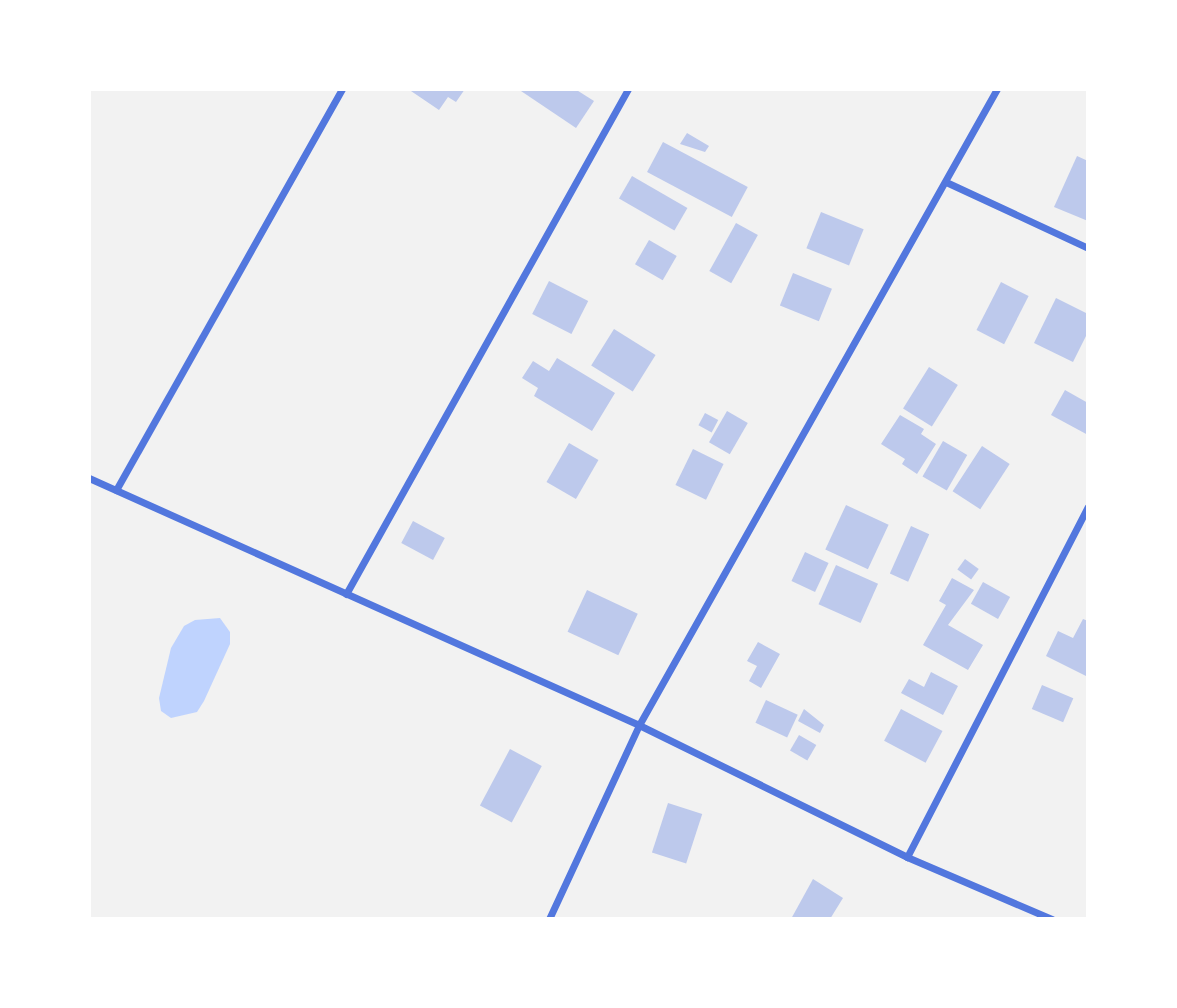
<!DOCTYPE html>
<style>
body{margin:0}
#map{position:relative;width:1177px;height:1008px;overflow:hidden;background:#f2f2f2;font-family:Rubik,sans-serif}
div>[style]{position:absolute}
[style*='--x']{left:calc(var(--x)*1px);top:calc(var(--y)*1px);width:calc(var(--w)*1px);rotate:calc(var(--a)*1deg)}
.water>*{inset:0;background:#bfd3fe}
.building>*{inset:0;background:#bdc9ec;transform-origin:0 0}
.minor>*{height:7px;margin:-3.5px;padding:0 3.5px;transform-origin:3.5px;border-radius:3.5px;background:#5277de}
span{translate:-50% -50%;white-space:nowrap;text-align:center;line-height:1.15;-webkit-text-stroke:5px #fff;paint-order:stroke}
.frame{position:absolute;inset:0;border:91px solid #fff;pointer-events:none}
</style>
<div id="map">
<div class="water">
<i style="clip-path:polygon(220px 618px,230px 632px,230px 644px,204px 701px,197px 712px,171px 718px,161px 711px,159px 698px,171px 648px,184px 626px,195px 620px)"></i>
</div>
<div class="building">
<i style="clip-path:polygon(408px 89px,465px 89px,456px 102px,448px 97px,439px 110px)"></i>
<i style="clip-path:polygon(518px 89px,575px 89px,594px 101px,576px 128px)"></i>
<i style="clip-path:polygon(687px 133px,709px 146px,705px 152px,680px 144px)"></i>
<i style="left:663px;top:142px;width:96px;height:34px;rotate:28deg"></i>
<i style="clip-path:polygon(1077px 156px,1088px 161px,1088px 221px,1054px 207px)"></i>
<i style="left:632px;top:176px;width:64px;height:26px;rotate:30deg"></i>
<i style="left:821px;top:212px;width:46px;height:39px;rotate:22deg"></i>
<i style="left:736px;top:223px;width:25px;height:55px;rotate:29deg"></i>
<i style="left:649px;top:240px;width:32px;height:28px;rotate:30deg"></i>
<i style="left:793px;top:273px;width:42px;height:35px;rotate:22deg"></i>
<i style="left:549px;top:281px;width:44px;height:37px;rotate:27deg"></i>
<i style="left:1001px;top:282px;width:31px;height:54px;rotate:27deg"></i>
<i style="clip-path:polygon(1056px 298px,1088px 314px,1088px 332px,1073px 362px,1034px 343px)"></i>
<i style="left:614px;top:329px;width:49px;height:43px;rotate:32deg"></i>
<i style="clip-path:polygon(557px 358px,615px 393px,592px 431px,534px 396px,538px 388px,522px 378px,533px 361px,549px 371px)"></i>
<i style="left:929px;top:367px;width:34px;height:49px;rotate:32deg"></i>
<i style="clip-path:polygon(1065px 390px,1088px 403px,1088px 435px,1051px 415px)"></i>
<i style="left:727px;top:411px;width:24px;height:36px;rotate:30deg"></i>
<i style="left:705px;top:413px;width:15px;height:14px;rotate:28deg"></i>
<i style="clip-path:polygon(900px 415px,924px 429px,921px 434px,936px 444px,917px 474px,902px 464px,905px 459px,881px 444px)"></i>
<i style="left:943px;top:441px;width:28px;height:41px;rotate:30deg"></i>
<i style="left:569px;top:443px;width:34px;height:45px;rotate:30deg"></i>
<i style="left:982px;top:446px;width:33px;height:54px;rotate:33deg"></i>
<i style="left:693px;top:449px;width:34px;height:40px;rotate:26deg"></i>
<i style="left:846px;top:505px;width:47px;height:49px;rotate:25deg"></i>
<i style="left:413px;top:521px;width:36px;height:25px;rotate:28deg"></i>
<i style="left:911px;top:526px;width:20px;height:52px;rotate:24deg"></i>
<i style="left:805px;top:552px;width:26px;height:32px;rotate:25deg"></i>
<i style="left:965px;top:559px;width:17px;height:13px;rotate:36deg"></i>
<i style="left:836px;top:565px;width:46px;height:43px;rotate:24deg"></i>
<i style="clip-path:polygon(952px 578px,974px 590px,948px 625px,983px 645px,968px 670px,923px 645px,946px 605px,939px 601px)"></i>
<i style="left:983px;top:582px;width:31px;height:25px;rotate:29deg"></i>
<i style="left:587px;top:590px;width:56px;height:46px;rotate:25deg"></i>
<i style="clip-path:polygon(1083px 619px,1088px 621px,1088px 677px,1046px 656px,1058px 631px,1073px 638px)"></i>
<i style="clip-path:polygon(758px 642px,780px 654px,761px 688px,749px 681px,757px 666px,747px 661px)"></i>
<i style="clip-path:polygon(931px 672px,958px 686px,943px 715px,901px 693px,909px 679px,924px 687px)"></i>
<i style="left:1042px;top:685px;width:34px;height:26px;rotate:23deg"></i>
<i style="left:766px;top:700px;width:35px;height:25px;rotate:25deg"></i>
<i style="clip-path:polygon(804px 709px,824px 725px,820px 733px,798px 721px)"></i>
<i style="left:901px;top:709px;width:47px;height:36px;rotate:28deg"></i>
<i style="left:799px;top:735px;width:20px;height:18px;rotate:30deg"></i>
<i style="left:510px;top:749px;width:36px;height:64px;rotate:28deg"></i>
<i style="left:668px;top:803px;width:36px;height:52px;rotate:18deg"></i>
<i style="clip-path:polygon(813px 879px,843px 898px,830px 919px,791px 919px)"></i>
</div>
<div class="minor">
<i style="--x:946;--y:182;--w:157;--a:24.9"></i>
<i style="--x:89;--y:478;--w:603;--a:24.18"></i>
<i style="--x:639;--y:725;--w:299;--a:26.2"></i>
<i style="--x:907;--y:857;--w:158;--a:23.2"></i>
<i style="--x:116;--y:490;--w:460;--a:-60.6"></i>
<i style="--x:346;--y:594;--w:578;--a:-60.82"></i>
<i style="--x:907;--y:857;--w:394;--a:-62.7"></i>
<i style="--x:549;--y:919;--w:214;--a:-65.1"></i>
<i style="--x:639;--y:725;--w:730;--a:-60.63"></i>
</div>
<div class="frame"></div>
</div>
